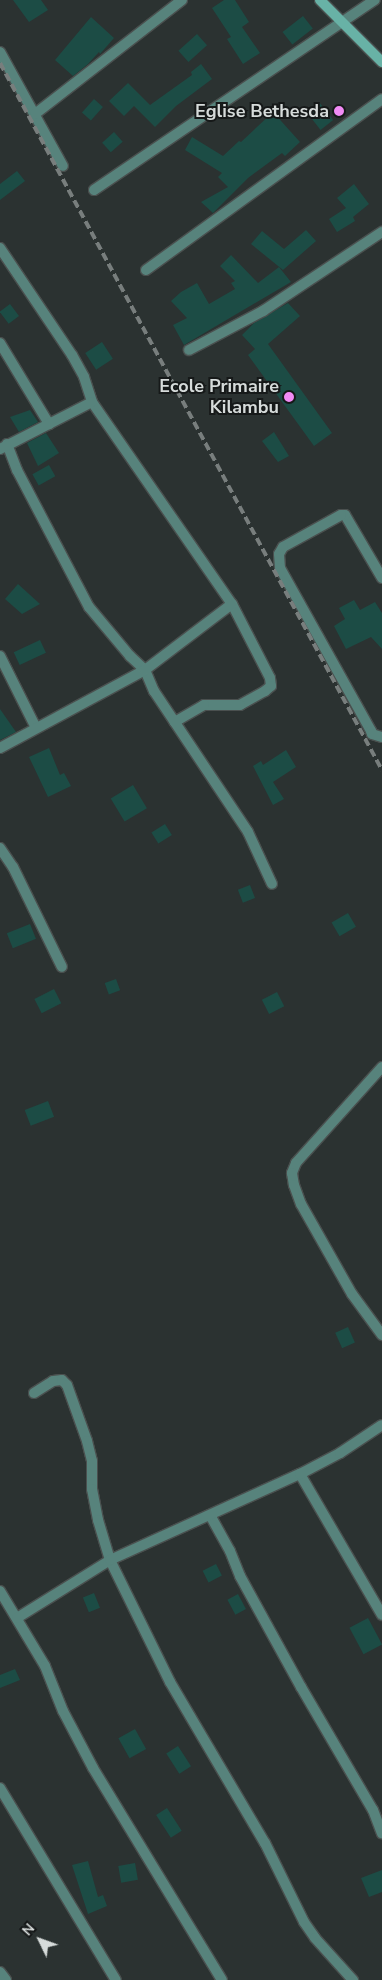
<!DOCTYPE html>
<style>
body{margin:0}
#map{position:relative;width:382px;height:1980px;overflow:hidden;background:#2b3231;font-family:"Nunito Sans",sans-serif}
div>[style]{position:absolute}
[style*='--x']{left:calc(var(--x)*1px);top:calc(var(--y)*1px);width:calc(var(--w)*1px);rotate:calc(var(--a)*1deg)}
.building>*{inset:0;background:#1c4c45;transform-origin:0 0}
.roads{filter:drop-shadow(1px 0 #4a504f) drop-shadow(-1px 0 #4a504f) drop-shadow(0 1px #4a504f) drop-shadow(0 -1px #4a504f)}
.street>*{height:10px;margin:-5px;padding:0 5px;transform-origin:5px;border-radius:5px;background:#57837c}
.secondary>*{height:10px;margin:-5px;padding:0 5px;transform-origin:5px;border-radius:5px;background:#68b2a6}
.rail>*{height:4px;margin-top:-2px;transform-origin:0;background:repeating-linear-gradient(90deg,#787e7d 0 8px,transparent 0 12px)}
.dots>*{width:14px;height:14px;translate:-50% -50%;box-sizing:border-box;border:2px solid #161919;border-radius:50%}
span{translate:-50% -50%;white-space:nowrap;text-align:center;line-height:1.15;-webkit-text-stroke:4px #161919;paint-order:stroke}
.poi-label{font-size:18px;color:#d6dbda;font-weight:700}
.right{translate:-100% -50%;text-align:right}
.north{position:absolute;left:15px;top:1915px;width:50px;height:50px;-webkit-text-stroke:4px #161919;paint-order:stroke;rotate:312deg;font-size:14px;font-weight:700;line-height:20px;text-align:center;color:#d6dbda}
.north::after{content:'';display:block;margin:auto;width:18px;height:22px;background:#d6dbda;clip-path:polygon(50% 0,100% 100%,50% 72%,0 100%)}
</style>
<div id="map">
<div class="building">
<i style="clip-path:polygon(13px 0,41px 0,48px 10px,29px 22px)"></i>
<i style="clip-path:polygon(224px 0,235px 0,249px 22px,242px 27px,260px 53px,243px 64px,227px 39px,231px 37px,212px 8px)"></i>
<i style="left:303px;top:16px;width:16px;height:26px;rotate:52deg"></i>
<i style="clip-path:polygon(91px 17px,114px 38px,100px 54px,99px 52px,88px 64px,73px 76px,55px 60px)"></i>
<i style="left:197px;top:34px;width:15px;height:25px;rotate:48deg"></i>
<i style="clip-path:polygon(201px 64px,212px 79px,176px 106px,155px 127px,134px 106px,124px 116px,109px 101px,128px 83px,150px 105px,192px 75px,191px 72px)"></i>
<i style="left:94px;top:99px;width:12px;height:18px;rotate:42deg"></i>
<i style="left:319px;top:102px;width:23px;height:16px;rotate:52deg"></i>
<i style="clip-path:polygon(273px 112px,300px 142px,285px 156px,282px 153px,248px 178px,213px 213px,201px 202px,228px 187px,218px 177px,222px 173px,185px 150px,192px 137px,223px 156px,239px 141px,241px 142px)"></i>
<i style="left:114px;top:132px;width:13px;height:16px;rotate:48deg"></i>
<i style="clip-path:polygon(17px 171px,25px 181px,0 200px,0 184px)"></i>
<i style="clip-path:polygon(354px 184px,369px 204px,353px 217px,355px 221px,337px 232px,329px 219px,346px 208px,337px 198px)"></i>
<i style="clip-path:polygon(306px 230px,316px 241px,283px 270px,251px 244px,262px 231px,284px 249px)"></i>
<i style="clip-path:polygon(231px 255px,258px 283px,279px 267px,291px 282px,184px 345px,173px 325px,187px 318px,171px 301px,181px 292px,197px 283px,209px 304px,235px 289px,231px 283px,235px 281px,220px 266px)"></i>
<i style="clip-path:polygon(288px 303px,300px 316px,268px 344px,332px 433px,314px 446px,248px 355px,255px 349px,242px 335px,254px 323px)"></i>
<i style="left:10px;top:304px;width:15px;height:13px;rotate:53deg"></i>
<i style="left:102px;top:342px;width:20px;height:20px;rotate:57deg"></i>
<i style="clip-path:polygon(30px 410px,38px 422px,19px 432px,10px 417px)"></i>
<i style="clip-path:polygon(274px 432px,289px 456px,278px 462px,262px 441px)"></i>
<i style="clip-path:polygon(46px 433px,59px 453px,38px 466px,27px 443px)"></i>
<i style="left:49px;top:465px;width:13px;height:19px;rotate:61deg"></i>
<i style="clip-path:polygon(18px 584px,40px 604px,22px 614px,5px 599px)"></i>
<i style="clip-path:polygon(354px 600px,360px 610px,375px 602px,382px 613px,382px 649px,371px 637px,346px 649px,334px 626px,345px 619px,339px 608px)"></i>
<i style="left:40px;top:640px;width:14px;height:29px;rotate:65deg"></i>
<i style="clip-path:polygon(0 709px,16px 732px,0 740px)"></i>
<i style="clip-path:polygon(49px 748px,60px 775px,64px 773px,71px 786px,48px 797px,29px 757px)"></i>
<i style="clip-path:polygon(286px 750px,296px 767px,273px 782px,284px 799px,273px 805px,253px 766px,261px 761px,263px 765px)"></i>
<i style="left:133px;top:785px;width:27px;height:26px;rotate:59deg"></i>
<i style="left:165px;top:824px;width:13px;height:16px;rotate:58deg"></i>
<i style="left:250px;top:885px;width:14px;height:13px;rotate:69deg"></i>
<i style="left:348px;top:913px;width:16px;height:19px;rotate:60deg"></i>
<i style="left:30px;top:924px;width:16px;height:25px;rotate:68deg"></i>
<i style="left:116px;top:979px;width:12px;height:12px;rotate:70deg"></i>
<i style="left:54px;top:989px;width:16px;height:22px;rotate:63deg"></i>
<i style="left:277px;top:992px;width:16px;height:17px;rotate:63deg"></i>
<i style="left:48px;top:1101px;width:17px;height:25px;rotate:69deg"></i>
<i style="left:348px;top:1327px;width:17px;height:14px;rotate:66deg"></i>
<i style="left:216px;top:1564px;width:13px;height:15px;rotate:63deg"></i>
<i style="left:94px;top:1593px;width:16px;height:12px;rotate:68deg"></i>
<i style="left:238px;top:1594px;width:17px;height:12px;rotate:62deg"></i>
<i style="left:368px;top:1618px;width:30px;height:21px;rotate:62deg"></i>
<i style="clip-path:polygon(15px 1669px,20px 1680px,0 1688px,0 1675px)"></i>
<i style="left:135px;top:1729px;width:23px;height:19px;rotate:61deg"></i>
<i style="left:178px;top:1746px;width:24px;height:14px;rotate:57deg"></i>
<i style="left:167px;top:1808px;width:27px;height:13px;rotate:57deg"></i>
<i style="clip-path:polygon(88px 1861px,98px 1897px,103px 1895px,107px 1906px,88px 1914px,72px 1865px)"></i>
<i style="left:135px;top:1863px;width:17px;height:17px;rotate:80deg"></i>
<i style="clip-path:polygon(382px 1870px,382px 1892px,369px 1897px,361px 1878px)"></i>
</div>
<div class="roads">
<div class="street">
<i style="--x:0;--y:52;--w:130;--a:61.1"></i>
<i style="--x:35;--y:114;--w:186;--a:-37.8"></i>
<i style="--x:94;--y:190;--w:339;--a:-34.1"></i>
<i style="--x:0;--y:248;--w:129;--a:56.1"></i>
<i style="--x:72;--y:355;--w:25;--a:61"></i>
<i style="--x:84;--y:377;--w:26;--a:72"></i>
<i style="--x:92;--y:402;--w:246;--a:55.3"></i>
<i style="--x:232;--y:604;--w:83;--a:62.8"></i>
<i style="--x:270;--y:678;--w:8;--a:83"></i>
<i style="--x:271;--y:686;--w:8;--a:140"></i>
<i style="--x:265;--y:691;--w:29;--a:151"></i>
<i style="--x:240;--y:705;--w:36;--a:180"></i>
<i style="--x:204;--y:705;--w:34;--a:150"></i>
<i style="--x:146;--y:270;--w:291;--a:-35.9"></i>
<i style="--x:0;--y:343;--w:95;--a:58.8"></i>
<i style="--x:189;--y:350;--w:84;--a:-27.8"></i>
<i style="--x:263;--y:311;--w:143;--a:-33.6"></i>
<i style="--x:7;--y:444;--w:28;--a:69"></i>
<i style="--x:17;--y:470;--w:155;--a:62.3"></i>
<i style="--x:89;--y:607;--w:64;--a:50.1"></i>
<i style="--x:130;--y:656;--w:21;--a:43"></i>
<i style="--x:145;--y:670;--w:23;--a:67"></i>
<i style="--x:154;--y:691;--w:169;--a:56.3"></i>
<i style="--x:248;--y:832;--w:57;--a:65.2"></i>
<i style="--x:0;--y:449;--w:103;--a:-27.1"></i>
<i style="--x:382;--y:578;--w:73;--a:-120.4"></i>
<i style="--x:345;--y:515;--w:4;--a:180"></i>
<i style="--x:341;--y:515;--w:66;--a:151.1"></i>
<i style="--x:283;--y:547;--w:8;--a:120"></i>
<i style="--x:279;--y:554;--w:14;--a:86"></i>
<i style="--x:280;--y:568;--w:187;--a:60.8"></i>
<i style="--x:371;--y:731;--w:3;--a:72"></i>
<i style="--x:372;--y:734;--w:10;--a:17"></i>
<i style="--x:0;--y:656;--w:80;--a:63.4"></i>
<i style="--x:0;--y:748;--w:165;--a:-28.3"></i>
<i style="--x:145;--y:670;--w:109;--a:-37.2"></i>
<i style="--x:0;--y:848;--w:23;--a:56"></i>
<i style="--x:13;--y:867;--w:111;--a:63.9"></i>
<i style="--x:382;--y:1067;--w:129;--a:131.9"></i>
<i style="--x:296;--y:1163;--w:11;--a:112"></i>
<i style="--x:292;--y:1173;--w:12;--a:81"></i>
<i style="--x:294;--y:1185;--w:20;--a:70"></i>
<i style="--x:301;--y:1204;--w:103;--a:60.5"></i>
<i style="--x:352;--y:1294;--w:51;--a:53.8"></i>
<i style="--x:34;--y:1393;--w:22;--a:-32"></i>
<i style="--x:53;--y:1381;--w:9;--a:-6"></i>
<i style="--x:62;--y:1380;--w:7;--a:45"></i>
<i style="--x:67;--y:1385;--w:59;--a:70.3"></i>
<i style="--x:87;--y:1441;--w:21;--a:76"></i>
<i style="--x:92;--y:1461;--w:28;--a:90"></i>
<i style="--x:92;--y:1489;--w:32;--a:79"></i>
<i style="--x:98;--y:1520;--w:42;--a:73.3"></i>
<i style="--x:110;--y:1560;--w:136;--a:63.8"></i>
<i style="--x:170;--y:1682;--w:187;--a:59.5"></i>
<i style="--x:265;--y:1843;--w:88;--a:63.7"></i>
<i style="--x:304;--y:1922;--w:19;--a:55"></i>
<i style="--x:315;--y:1938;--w:57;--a:47.9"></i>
<i style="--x:300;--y:1474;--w:163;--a:59.8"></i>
<i style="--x:210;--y:1515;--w:41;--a:60.9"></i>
<i style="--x:230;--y:1551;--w:27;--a:68"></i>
<i style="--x:240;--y:1576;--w:127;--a:61.2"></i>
<i style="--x:301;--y:1687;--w:143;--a:59.7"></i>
<i style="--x:373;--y:1810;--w:25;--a:69"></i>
<i style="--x:0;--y:1591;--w:87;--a:59"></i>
<i style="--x:45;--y:1666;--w:48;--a:68.2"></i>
<i style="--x:63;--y:1711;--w:64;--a:62.2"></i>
<i style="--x:93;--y:1768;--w:248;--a:58.7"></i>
<i style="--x:17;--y:1618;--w:110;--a:-31.9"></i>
<i style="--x:110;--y:1560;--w:209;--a:-24.4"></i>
<i style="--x:300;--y:1474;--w:45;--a:-27.7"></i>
<i style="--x:340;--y:1453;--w:50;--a:-33.7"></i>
<i style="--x:0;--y:1788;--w:224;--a:58.9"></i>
<i style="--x:0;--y:1972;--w:10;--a:53"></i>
</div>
<div class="secondary">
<i style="--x:320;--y:0;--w:88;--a:45"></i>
</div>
</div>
<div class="rail">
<i style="--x:0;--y:63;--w:804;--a:61.62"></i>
</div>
<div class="dots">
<i style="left:339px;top:111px;background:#f18bf5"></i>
<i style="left:289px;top:397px;background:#f18bf5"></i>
</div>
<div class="poi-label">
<span class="right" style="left:329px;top:111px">Eglise Bethesda</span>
<span class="right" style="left:279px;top:397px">Ecole Primaire<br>Kilambu</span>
</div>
<div class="north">N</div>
</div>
